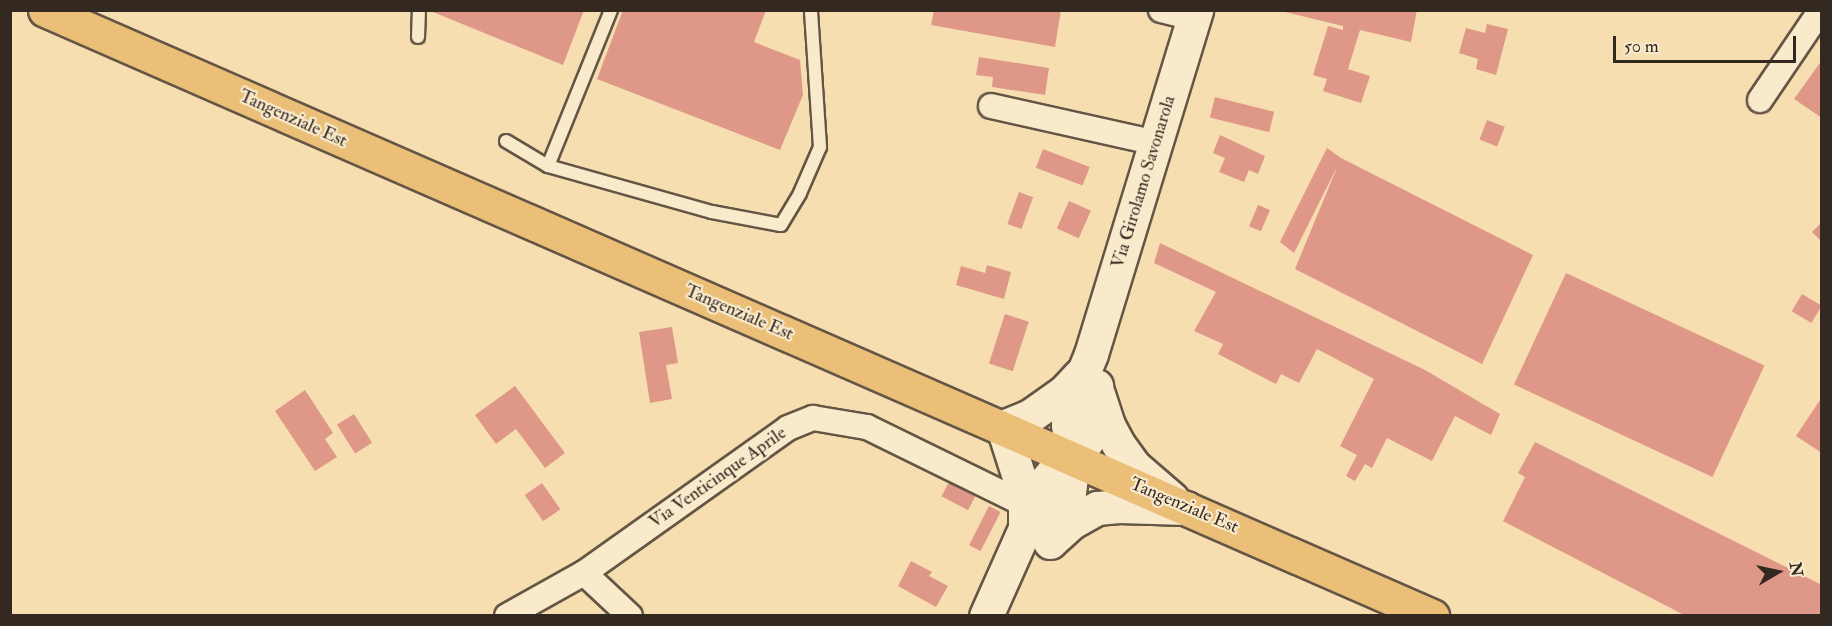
<!DOCTYPE html>
<style>
body{margin:0}
#map{position:relative;width:1832px;height:626px;overflow:hidden;background:#f6deb1;font-family:"IM FELL Double Pica",serif}
div>[style]{position:absolute}
[style*='--x']{left:calc(var(--x)*1px);top:calc(var(--y)*1px);width:calc(var(--w)*1px);rotate:calc(var(--a)*1deg)}
.building>*{inset:0;background:#df9788;transform-origin:0 0}
.roads{filter:drop-shadow(2px 0 #645645) drop-shadow(-2px 0 #645645) drop-shadow(0 2px #645645) drop-shadow(0 -2px #645645)}
.lane>*{height:12px;margin:-6px;padding:0 6px;transform-origin:6px;border-radius:6px;background:#f9eacc}
.street>*{height:24px;margin:-12px;padding:0 12px;transform-origin:12px;border-radius:12px;background:#f9eacc}
.secondary>*{height:33px;margin:-16.5px;padding:0 16.5px;transform-origin:16.5px;border-radius:16.5px;background:#f9eacc}
.primary>*{height:33px;margin:-16.5px;padding:0 16.5px;transform-origin:16.5px;border-radius:16.5px;background:#ebbf78}
span{translate:-50% -50%;white-space:nowrap;text-align:center;line-height:1.15;-webkit-text-stroke:4.5px #f9eacc;paint-order:stroke}
.street-label{font-size:18px;color:#342921}
.frame{position:absolute;inset:0;border:12px solid #342921;pointer-events:none}
.north{position:absolute;left:1748px;top:542px;width:60px;height:60px;-webkit-text-stroke:4px #f9eacc;paint-order:stroke;rotate:81deg;font-size:16px;font-weight:700;line-height:24px;text-align:center;color:#342921}
.north::after{content:'';display:block;margin:auto;width:21px;height:27px;background:#342921;clip-path:polygon(50% 0,100% 100%,50% 72%,0 100%)}
.scale{position:absolute;left:1613px;top:36px;width:183px;height:27px;box-sizing:border-box;border:3px solid #342921;border-top:0;padding-left:8px;font-size:18px;line-height:21px;white-space:nowrap;color:#342921;-webkit-text-stroke:4px #f9eacc;paint-order:stroke}
</style>
<div id="map">
<div class="building">
<i style="clip-path:polygon(428px 10px,584px 10px,563px 65px)"></i>
<i style="clip-path:polygon(623px 10px,766px 10px,754px 42px,800px 60px,803px 95px,780px 150px,597px 79px)"></i>
<i style="clip-path:polygon(934px 10px,983px 12px,1061px 10px,1055px 47px,931px 25px)"></i>
<i style="clip-path:polygon(1277px 10px,1417px 10px,1411px 42px,1360px 30px,1348px 69px,1370px 76px,1361px 103px,1323px 91px,1327px 79px,1313px 75px,1328px 26px,1343px 30px,1343px 26px)"></i>
<i style="clip-path:polygon(1487px 24px,1508px 29px,1496px 75px,1476px 69px,1478px 59px,1459px 53px,1466px 28px,1485px 33px)"></i>
<i style="clip-path:polygon(979px 57px,1049px 68px,1045px 95px,992px 87px,993px 77px,976px 75px)"></i>
<i style="clip-path:polygon(1822px 60px,1822px 118px,1794px 99px)"></i>
<i style="left:1215px;top:97px;width:61px;height:21px;rotate:14deg"></i>
<i style="left:1487px;top:120px;width:19px;height:21px;rotate:21deg"></i>
<i style="clip-path:polygon(1220px 135px,1265px 156px,1258px 174px,1249px 170px,1244px 182px,1219px 172px,1225px 158px,1213px 153px)"></i>
<i style="clip-path:polygon(1327px 148px,1341px 158px,1533px 255px,1482px 364px,1295px 269px,1338px 165px,1294px 253px,1280px 242px)"></i>
<i style="left:1043px;top:149px;width:50px;height:20px;rotate:21deg"></i>
<i style="left:1019px;top:192px;width:15px;height:34px;rotate:20deg"></i>
<i style="left:1069px;top:201px;width:24px;height:30px;rotate:24deg"></i>
<i style="left:1258px;top:205px;width:13px;height:23px;rotate:23deg"></i>
<i style="clip-path:polygon(1822px 222px,1822px 242px,1812px 232px)"></i>
<i style="clip-path:polygon(1160px 243px,1425px 370px,1500px 414px,1491px 435px,1455px 416px,1432px 461px,1387px 438px,1372px 468px,1365px 464px,1355px 481px,1346px 476px,1357px 455px,1340px 446px,1374px 379px,1317px 349px,1299px 383px,1281px 374px,1276px 384px,1218px 354px,1223px 344px,1194px 331px,1216px 292px,1154px 263px)"></i>
<i style="clip-path:polygon(987px 265px,1011px 272px,1004px 299px,956px 285px,961px 266px,985px 273px)"></i>
<i style="left:1566px;top:273px;width:219px;height:123px;rotate:25deg"></i>
<i style="left:1802px;top:294px;width:23px;height:20px;rotate:31deg"></i>
<i style="left:1005px;top:314px;width:25px;height:52px;rotate:18deg"></i>
<i style="clip-path:polygon(672px 327px,678px 363px,666px 365px,672px 399px,650px 403px,639px 332px)"></i>
<i style="clip-path:polygon(515px 386px,565px 453px,545px 468px,516px 429px,496px 444px,475px 415px)"></i>
<i style="clip-path:polygon(305px 390px,333px 433px,325px 439px,337px 457px,315px 471px,275px 411px)"></i>
<i style="clip-path:polygon(1822px 397px,1822px 453px,1796px 436px)"></i>
<i style="left:354px;top:414px;width:34px;height:20px;rotate:58deg"></i>
<i style="clip-path:polygon(1535px 442px,1822px 585px,1822px 616px,1686px 616px,1503px 521px,1525px 477px,1518px 473px)"></i>
<i style="left:949px;top:482px;width:30px;height:16px;rotate:28deg"></i>
<i style="left:542px;top:483px;width:32px;height:21px;rotate:55deg"></i>
<i style="left:989px;top:506px;width:13px;height:44px;rotate:27deg"></i>
<i style="clip-path:polygon(911px 561px,932px 572px,929px 576px,948px 586px,936px 607px,898px 586px)"></i>
</div>
<div class="roads">
<div class="lane">
<i style="--x:418;--y:37;--w:27;--a:-88"></i>
<i style="--x:506;--y:141;--w:49;--a:30.8"></i>
<i style="--x:548;--y:166;--w:170;--a:15.7"></i>
<i style="--x:712;--y:212;--w:70;--a:10.7"></i>
<i style="--x:781;--y:225;--w:37;--a:-59"></i>
<i style="--x:800;--y:193;--w:50;--a:-66.5"></i>
<i style="--x:820;--y:147;--w:137;--a:-93.8"></i>
<i style="--x:548;--y:166;--w:168;--a:-68"></i>
</div>
<div class="street">
<i style="--x:1161;--y:10;--w:34;--a:14"></i>
<i style="--x:1760;--y:100;--w:109;--a:-55.9"></i>
<i style="--x:991;--y:106;--w:169;--a:12.6"></i>
<i style="--x:584;--y:573;--w:63;--a:43.1"></i>
<i style="--x:507;--y:616;--w:88;--a:-29.2"></i>
<i style="--x:584;--y:573;--w:250;--a:-35.4"></i>
<i style="--x:788;--y:428;--w:27;--a:-22"></i>
<i style="--x:813;--y:418;--w:55;--a:9.5"></i>
<i style="--x:867;--y:427;--w:177;--a:26.1"></i>
</div>
<div class="secondary">
<i style="--x:1098;--y:394;--w:33;--a:72"></i>
<i style="--x:1108;--y:425;--w:21;--a:62"></i>
<i style="--x:1118;--y:444;--w:29;--a:54"></i>
<i style="--x:1135;--y:467;--w:49;--a:40.9"></i>
<i style="--x:1025;--y:523;--w:27;--a:-90"></i>
<i style="--x:1025;--y:496;--w:72;--a:-107.7"></i>
<i style="--x:1003;--y:427;--w:29;--a:-22"></i>
<i style="--x:1030;--y:416;--w:42;--a:-35.2"></i>
<i style="--x:1064;--y:392;--w:23;--a:-47"></i>
<i style="--x:1053;--y:539;--w:25;--a:-42"></i>
<i style="--x:1072;--y:522;--w:29;--a:-29"></i>
<i style="--x:1097;--y:508;--w:22;--a:-5"></i>
<i style="--x:1119;--y:506;--w:67;--a:1.7"></i>
<i style="--x:1050;--y:542;--w:29;--a:-59"></i>
<i style="--x:1065;--y:517;--w:16;--a:-79"></i>
<i style="--x:1068;--y:501;--w:41;--a:-83"></i>
<i style="--x:1073;--y:460;--w:36;--a:-98"></i>
<i style="--x:1068;--y:424;--w:21;--a:-82"></i>
<i style="--x:1071;--y:403;--w:53;--a:-67.8"></i>
<i style="--x:1091;--y:354;--w:360;--a:-73"></i>
<i style="--x:986;--y:616;--w:148;--a:-66"></i>
<i style="--x:1046;--y:481;--w:18;--a:-52"></i>
<i style="--x:1057;--y:467;--w:17;--a:-24"></i>
<i style="--x:1073;--y:460;--w:27;--a:-54"></i>
<i style="--x:1089;--y:438;--w:17;--a:-69"></i>
<i style="--x:1095;--y:422;--w:36;--a:-88"></i>
</div>
<div class="primary">
<i style="--x:45;--y:10;--w:1514;--a:23.6"></i>
</div>
</div>
<div class="street-label">
<span style="left:293px;top:119px;rotate:24deg">Tangenziale Est</span>
<span style="left:1144px;top:182px;rotate:-73deg">Via Girolamo Savonarola</span>
<span style="left:739px;top:313px;rotate:23deg">Tangenziale Est</span>
<span style="left:718px;top:478px;rotate:-35deg">Via Venticinque Aprile</span>
<span style="left:1184px;top:506px;rotate:23deg">Tangenziale Est</span>
</div>
<div class="frame"></div>
<div class="north">N</div>
<div class="scale">50 m</div>
</div>
